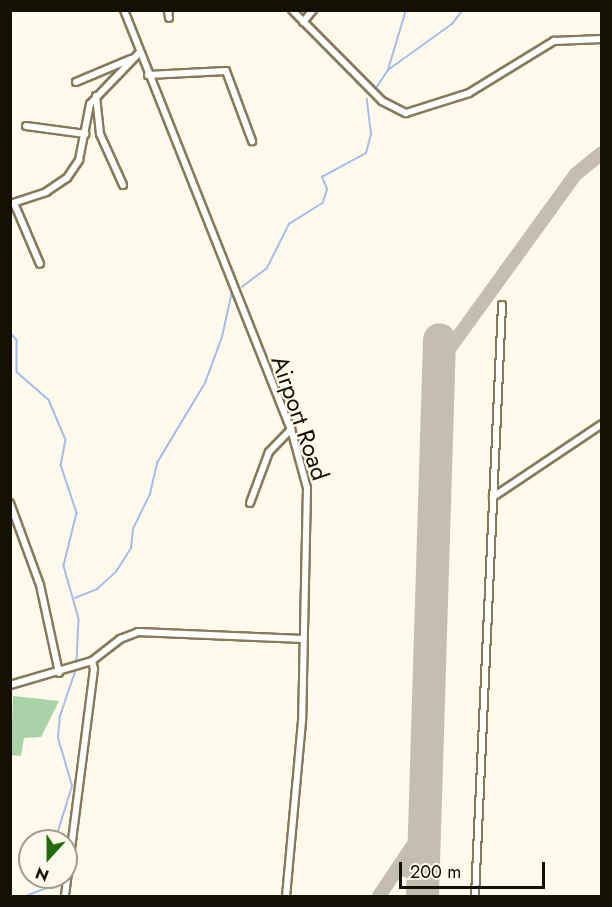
<!DOCTYPE html>
<style>
body{margin:0}
#map{position:relative;width:612px;height:907px;overflow:hidden;background:#fffaeb;font-family:Jost,sans-serif}
div>[style]{position:absolute}
[style*='--x']{left:calc(var(--x)*1px);top:calc(var(--y)*1px);width:calc(var(--w)*1px);rotate:calc(var(--a)*1deg)}
.forest>*{inset:0;background:#aad2a8}
.stream>*{height:1.5px;margin:-0.75px;padding:0 0.75px;transform-origin:0.75px;border-radius:0.75px;background:#a4bdec}
.taxiway>*{height:14px;margin:-7px;padding:0 7px;transform-origin:7px;border-radius:7px;background:#c4beb0}
.runway>*{height:33px;margin:-16.5px;padding:0 16.5px;transform-origin:16.5px;border-radius:16.5px;background:#c4beb0}
.roads{filter:drop-shadow(2px 0 #867a5a) drop-shadow(-2px 0 #867a5a) drop-shadow(0 2px #867a5a) drop-shadow(0 -2px #867a5a)}
.minor>*{height:6px;margin:-3px;padding:0 3px;transform-origin:3px;border-radius:3px;background:#fff}
span{translate:-50% -50%;white-space:nowrap;text-align:center;line-height:1.15;-webkit-text-stroke:4.5px #fffaeb;paint-order:stroke}
.street-label{font-size:24px;color:#151004}
.frame{position:absolute;inset:0;border:12px solid #151004;pointer-events:none}
.north{position:absolute;left:18px;top:829px;width:60px;height:60px;box-sizing:border-box;background:#fffaeb;border:2px solid #a19c8f;border-radius:50%;rotate:201deg;font-size:16px;font-weight:700;line-height:24px;text-align:center;color:#151004}
.north::after{content:'';display:block;margin:auto;width:21px;height:27px;background:#216c0d;clip-path:polygon(50% 0,100% 100%,50% 72%,0 100%)}
.scale{position:absolute;left:399px;top:862px;width:146px;height:27px;box-sizing:border-box;border:3px solid #151004;border-top:0;padding-left:8px;font-size:18px;line-height:21px;white-space:nowrap;color:#151004;-webkit-text-stroke:4px #fffaeb;paint-order:stroke}
</style>
<div id="map">
<div class="forest">
<i style="clip-path:polygon(13px 696px,59px 701px,41px 737px,24px 738px,21px 756px,11px 755px)"></i>
</div>
<div class="stream">
<i style="--x:388;--y:70;--w:79;--a:-35.7"></i>
<i style="--x:452;--y:24;--w:18;--a:-52"></i>
<i style="--x:376;--y:88;--w:22;--a:-56"></i>
<i style="--x:388;--y:70;--w:63;--a:-73.3"></i>
<i style="--x:242;--y:287;--w:31;--a:-37"></i>
<i style="--x:267;--y:268;--w:49;--a:-63.4"></i>
<i style="--x:289;--y:224;--w:40;--a:-32"></i>
<i style="--x:323;--y:203;--w:15;--a:-74"></i>
<i style="--x:327;--y:189;--w:13;--a:-113"></i>
<i style="--x:322;--y:177;--w:50;--a:-28.6"></i>
<i style="--x:366;--y:153;--w:20;--a:-75"></i>
<i style="--x:371;--y:134;--w:35;--a:-97"></i>
<i style="--x:10;--y:332;--w:11;--a:49"></i>
<i style="--x:17;--y:340;--w:32;--a:90"></i>
<i style="--x:17;--y:372;--w:43;--a:41.2"></i>
<i style="--x:49;--y:400;--w:43;--a:67"></i>
<i style="--x:66;--y:440;--w:25;--a:101"></i>
<i style="--x:61;--y:465;--w:51;--a:71.6"></i>
<i style="--x:77;--y:513;--w:55;--a:103.8"></i>
<i style="--x:64;--y:566;--w:55;--a:74.2"></i>
<i style="--x:79;--y:619;--w:43;--a:92.7"></i>
<i style="--x:75;--y:598;--w:24;--a:-22"></i>
<i style="--x:97;--y:589;--w:25;--a:-42"></i>
<i style="--x:116;--y:572;--w:28;--a:-58"></i>
<i style="--x:131;--y:548;--w:19;--a:-84"></i>
<i style="--x:133;--y:529;--w:39;--a:-64"></i>
<i style="--x:150;--y:494;--w:32;--a:-77"></i>
<i style="--x:157;--y:463;--w:93;--a:-59"></i>
<i style="--x:205;--y:383;--w:49;--a:-69.7"></i>
<i style="--x:222;--y:337;--w:46;--a:-77.5"></i>
<i style="--x:55;--y:841;--w:58;--a:-72.8"></i>
<i style="--x:72;--y:786;--w:50;--a:-106.3"></i>
<i style="--x:58;--y:738;--w:22;--a:-85"></i>
<i style="--x:60;--y:716;--w:50;--a:-71.2"></i>
<i style="--x:26;--y:896;--w:22;--a:-21"></i>
<i style="--x:47;--y:888;--w:11;--a:-80"></i>
</div>
<div class="taxiway">
<i style="--x:439;--y:363;--w:233;--a:-54.1"></i>
<i style="--x:576;--y:174;--w:33;--a:-39"></i>
<i style="--x:401;--y:868;--w:17;--a:24"></i>
<i style="--x:417;--y:875;--w:13;--a:67"></i>
<i style="--x:379;--y:896;--w:81;--a:-56.1"></i>
</div>
<div class="runway">
<i style="--x:422;--y:896;--w:557;--a:-88.25"></i>
</div>
<div class="roads">
<div class="minor">
<i style="--x:124;--y:10;--w:451;--a:68.3"></i>
<i style="--x:291;--y:429;--w:61;--a:74.8"></i>
<i style="--x:307;--y:488;--w:233;--a:91.2"></i>
<i style="--x:302;--y:721;--w:176;--a:95.2"></i>
<i style="--x:168;--y:10;--w:8;--a:83"></i>
<i style="--x:292;--y:10;--w:128;--a:45.3"></i>
<i style="--x:382;--y:101;--w:27;--a:27"></i>
<i style="--x:406;--y:113;--w:66;--a:-17.6"></i>
<i style="--x:469;--y:93;--w:100;--a:-31.5"></i>
<i style="--x:554;--y:41;--w:48;--a:-2.4"></i>
<i style="--x:303;--y:22;--w:16;--a:-50"></i>
<i style="--x:148;--y:75;--w:78;--a:-2.9"></i>
<i style="--x:226;--y:71;--w:75;--a:69.6"></i>
<i style="--x:76;--y:82;--w:60;--a:-22.7"></i>
<i style="--x:96;--y:96;--w:38;--a:84"></i>
<i style="--x:100;--y:134;--w:56;--a:65.7"></i>
<i style="--x:26;--y:126;--w:60;--a:7.7"></i>
<i style="--x:14;--y:203;--w:66;--a:66.9"></i>
<i style="--x:10;--y:204;--w:38;--a:-18"></i>
<i style="--x:46;--y:192;--w:25;--a:-34"></i>
<i style="--x:67;--y:178;--w:22;--a:-56"></i>
<i style="--x:79;--y:160;--w:57;--a:-78.9"></i>
<i style="--x:90;--y:104;--w:72;--a:-46.1"></i>
<i style="--x:493;--y:497;--w:131;--a:-33.8"></i>
<i style="--x:10;--y:503;--w:87;--a:69.9"></i>
<i style="--x:40;--y:585;--w:90;--a:77.8"></i>
<i style="--x:250;--y:503;--w:54;--a:-69.6"></i>
<i style="--x:269;--y:452;--w:32;--a:-46"></i>
<i style="--x:92;--y:661;--w:36;--a:-38"></i>
<i style="--x:120;--y:639;--w:19;--a:-21"></i>
<i style="--x:138;--y:632;--w:165;--a:2.4"></i>
<i style="--x:10;--y:685;--w:85;--a:-16.3"></i>
<i style="--x:92;--y:661;--w:8;--a:76"></i>
<i style="--x:94;--y:669;--w:229;--a:97.3"></i>
<i style="--x:475;--y:896;--w:592;--a:-87.38"></i>
</div>
</div>
<div class="street-label">
<span style="left:300px;top:418px;rotate:71deg">Airport Road</span>
</div>
<div class="frame"></div>
<div class="north">N</div>
<div class="scale">200 m</div>
</div>
